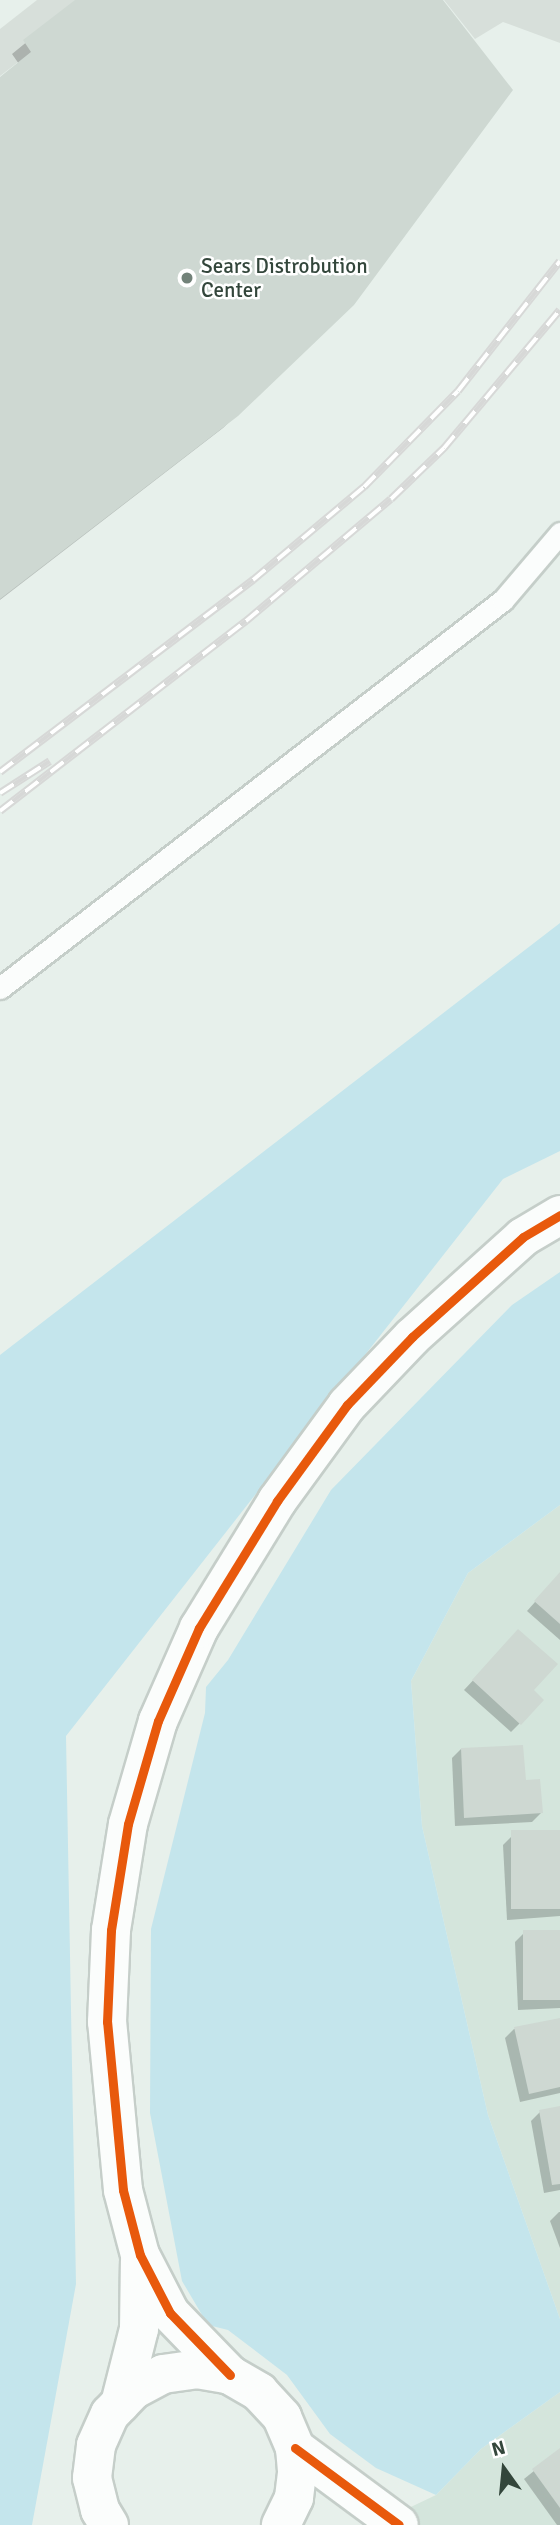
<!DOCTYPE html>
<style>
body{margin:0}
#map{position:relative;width:560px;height:2525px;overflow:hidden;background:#e7f0eb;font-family:Signika,sans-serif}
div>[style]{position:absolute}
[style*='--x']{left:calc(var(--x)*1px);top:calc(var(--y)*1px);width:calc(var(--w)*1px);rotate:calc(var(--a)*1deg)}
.residential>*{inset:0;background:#d4e5dc}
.green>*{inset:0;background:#c4e5ec}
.parking>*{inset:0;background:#d7dfda}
.shadow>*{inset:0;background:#0003}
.building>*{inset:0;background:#ced8d2;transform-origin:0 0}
.roads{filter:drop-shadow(2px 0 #c5cec9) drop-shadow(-2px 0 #c5cec9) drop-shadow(0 2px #c5cec9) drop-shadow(0 -2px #c5cec9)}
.lane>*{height:21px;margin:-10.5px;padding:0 10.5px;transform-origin:10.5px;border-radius:10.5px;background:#fbfdfc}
.street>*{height:38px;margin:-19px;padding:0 19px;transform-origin:19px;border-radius:19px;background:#fbfdfc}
.rail>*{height:8px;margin-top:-4px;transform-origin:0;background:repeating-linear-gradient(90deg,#fff 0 16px,#d7d8d7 0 32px);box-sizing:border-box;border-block:2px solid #d7d8d7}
.cycleway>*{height:9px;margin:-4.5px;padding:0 4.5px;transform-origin:4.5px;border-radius:4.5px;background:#e8590c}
.dots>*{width:19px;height:19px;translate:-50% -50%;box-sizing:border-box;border:4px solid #fff;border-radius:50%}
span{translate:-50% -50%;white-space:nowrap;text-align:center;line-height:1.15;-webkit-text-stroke:5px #fff;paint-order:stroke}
.poi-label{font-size:21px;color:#33463b}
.left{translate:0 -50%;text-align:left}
.north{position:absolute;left:469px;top:2434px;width:70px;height:70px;-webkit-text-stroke:5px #fff;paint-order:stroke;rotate:345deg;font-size:19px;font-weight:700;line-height:28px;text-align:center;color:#33463b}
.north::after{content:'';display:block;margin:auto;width:24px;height:32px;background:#33463b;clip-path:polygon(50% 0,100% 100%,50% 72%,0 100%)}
</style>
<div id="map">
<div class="residential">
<i style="clip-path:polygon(560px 1505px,560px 2319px,488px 2115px,422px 1826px,411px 1681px,468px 1573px)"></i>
<i style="clip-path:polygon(560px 2392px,560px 2525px,373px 2525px,436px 2495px,481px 2449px)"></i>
</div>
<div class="green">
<i style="clip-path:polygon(560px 923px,560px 1151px,503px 1179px,66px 1736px,76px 2284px,32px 2525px,0 2525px,0 1355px)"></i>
<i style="clip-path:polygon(560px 1272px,560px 1505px,468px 1573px,411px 1681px,422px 1826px,488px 2115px,560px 2319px,560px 2392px,481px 2449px,436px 2495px,376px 2468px,330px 2434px,287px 2375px,228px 2330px,208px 2325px,182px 2281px,150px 2113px,151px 1929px,205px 1713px,206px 1687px,228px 1660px,331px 1490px,512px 1305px)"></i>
</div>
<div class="parking">
<i style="clip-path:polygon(37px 0,99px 0,0 76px,0 29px)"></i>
<i style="clip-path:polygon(444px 0,560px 0,560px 43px,503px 22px,475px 39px)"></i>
</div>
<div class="shadow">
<i style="clip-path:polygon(78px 0,441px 0,339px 317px,223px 428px,0 600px,0 79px,19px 64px,12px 54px)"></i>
<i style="clip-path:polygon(560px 1574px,560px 1640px,527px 1611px)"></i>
<i style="clip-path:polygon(510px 1641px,520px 1723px,511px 1732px,464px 1690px)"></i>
<i style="clip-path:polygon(461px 1749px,525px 1782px,541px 1813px,532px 1822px,455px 1826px,452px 1758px)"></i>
<i style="clip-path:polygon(560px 1832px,560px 1916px,507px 1920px,503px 1845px,512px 1836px)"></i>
<i style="clip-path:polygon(560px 1932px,560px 2008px,518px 2010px,515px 1942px,524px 1933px)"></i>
<i style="clip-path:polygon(560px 2020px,560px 2093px,520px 2102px,505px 2038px,514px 2029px)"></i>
<i style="clip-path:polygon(560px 2108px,560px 2190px,544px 2193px,531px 2121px,540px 2112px)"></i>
<i style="clip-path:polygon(559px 2212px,560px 2212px,560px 2248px,550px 2221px)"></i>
<i style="clip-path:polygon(560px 2450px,560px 2525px,557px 2525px,524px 2479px)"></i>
</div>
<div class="building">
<i style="clip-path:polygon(75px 0,443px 0,513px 90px,354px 305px,238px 416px,0 599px,0 77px,31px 52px,23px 40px)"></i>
<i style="clip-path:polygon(560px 1572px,560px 1624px,534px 1601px)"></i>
<i style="clip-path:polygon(518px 1629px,558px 1664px,534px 1690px,544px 1700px,521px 1725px,472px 1680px)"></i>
<i style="clip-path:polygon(523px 1745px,526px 1780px,540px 1779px,543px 1813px,464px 1818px,461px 1748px)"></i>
<i style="left:560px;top:1830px;width:79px;height:49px;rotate:90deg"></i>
<i style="left:560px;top:1930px;width:70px;height:37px;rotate:90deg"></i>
<i style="clip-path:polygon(560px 2018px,560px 2087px,529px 2094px,514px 2027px)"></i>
<i style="clip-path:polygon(560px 2106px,560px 2184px,552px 2185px,539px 2110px)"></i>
<i style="clip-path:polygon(560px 2448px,560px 2508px,532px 2469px)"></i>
</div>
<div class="roads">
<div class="lane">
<i style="--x:0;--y:988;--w:635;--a:-37.65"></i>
<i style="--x:503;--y:600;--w:88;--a:-49.6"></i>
</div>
<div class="street">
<i style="--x:230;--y:2375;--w:86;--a:-134.1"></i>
<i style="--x:170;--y:2313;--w:65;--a:-117.3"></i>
<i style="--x:140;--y:2255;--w:67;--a:-104.7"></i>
<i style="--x:123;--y:2190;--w:169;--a:-95.4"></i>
<i style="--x:107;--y:2022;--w:92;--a:-87.5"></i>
<i style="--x:111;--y:1930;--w:107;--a:-80.9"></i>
<i style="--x:128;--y:1824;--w:107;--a:-73.8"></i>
<i style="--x:158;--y:1721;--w:102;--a:-66.2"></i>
<i style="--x:199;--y:1628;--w:149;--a:-58.4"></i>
<i style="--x:277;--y:1501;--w:119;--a:-53.9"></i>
<i style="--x:347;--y:1405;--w:94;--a:-46.3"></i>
<i style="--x:412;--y:1337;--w:149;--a:-42"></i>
<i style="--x:523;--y:1237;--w:43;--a:-30.7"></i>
<i style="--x:120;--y:2404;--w:77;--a:-75.8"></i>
<i style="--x:139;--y:2329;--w:68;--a:-89.2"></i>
<i style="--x:295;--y:2448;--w:129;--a:36.5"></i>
<i style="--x:109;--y:2525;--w:17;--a:-121"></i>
<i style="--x:100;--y:2510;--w:33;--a:-104"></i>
<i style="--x:92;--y:2478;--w:33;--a:-83"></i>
<i style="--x:96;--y:2445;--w:34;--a:-66"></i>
<i style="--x:110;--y:2414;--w:33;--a:-46"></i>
<i style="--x:133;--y:2390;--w:34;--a:-28"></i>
<i style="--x:163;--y:2374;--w:34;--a:-8"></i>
<i style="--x:197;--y:2369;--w:34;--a:10"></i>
<i style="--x:230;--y:2375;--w:34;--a:30"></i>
<i style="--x:259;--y:2392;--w:34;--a:47"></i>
<i style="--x:282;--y:2417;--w:34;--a:67"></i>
<i style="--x:295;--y:2448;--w:25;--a:85"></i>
<i style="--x:297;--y:2473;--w:25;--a:97"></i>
<i style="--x:294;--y:2498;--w:30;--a:116"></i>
</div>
</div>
<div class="rail">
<i style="--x:0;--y:772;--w:318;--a:-37.2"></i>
<i style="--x:253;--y:580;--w:145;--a:-40"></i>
<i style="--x:364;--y:487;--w:134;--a:-45.6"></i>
<i style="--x:458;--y:391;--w:165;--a:-51.9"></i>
<i style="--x:0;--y:793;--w:59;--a:-32.6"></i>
<i style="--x:0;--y:811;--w:311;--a:-37.7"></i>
<i style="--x:246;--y:621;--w:189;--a:-40.1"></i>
<i style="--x:391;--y:499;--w:74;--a:-43.9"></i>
<i style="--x:444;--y:448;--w:180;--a:-50"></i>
</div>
<div class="cycleway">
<i style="--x:230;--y:2375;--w:86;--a:-134.1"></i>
<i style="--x:170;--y:2313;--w:65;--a:-117.3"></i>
<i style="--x:140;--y:2255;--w:67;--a:-104.7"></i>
<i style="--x:123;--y:2190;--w:169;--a:-95.4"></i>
<i style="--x:107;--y:2022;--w:92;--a:-87.5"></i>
<i style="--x:111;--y:1930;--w:107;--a:-80.9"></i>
<i style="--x:128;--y:1824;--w:107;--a:-73.8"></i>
<i style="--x:158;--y:1721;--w:102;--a:-66.2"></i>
<i style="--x:199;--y:1628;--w:149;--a:-58.4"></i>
<i style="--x:277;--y:1501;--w:119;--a:-53.9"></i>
<i style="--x:347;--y:1405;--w:94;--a:-46.3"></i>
<i style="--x:412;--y:1337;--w:149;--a:-42"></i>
<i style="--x:523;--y:1237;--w:43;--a:-30.7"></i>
<i style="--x:295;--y:2448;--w:129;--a:36.5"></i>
</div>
<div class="dots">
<i style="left:187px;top:278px;background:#728279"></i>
</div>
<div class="poi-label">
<span class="left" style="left:201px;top:278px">Sears Distrobution<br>Center</span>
</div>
<div class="north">N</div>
</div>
